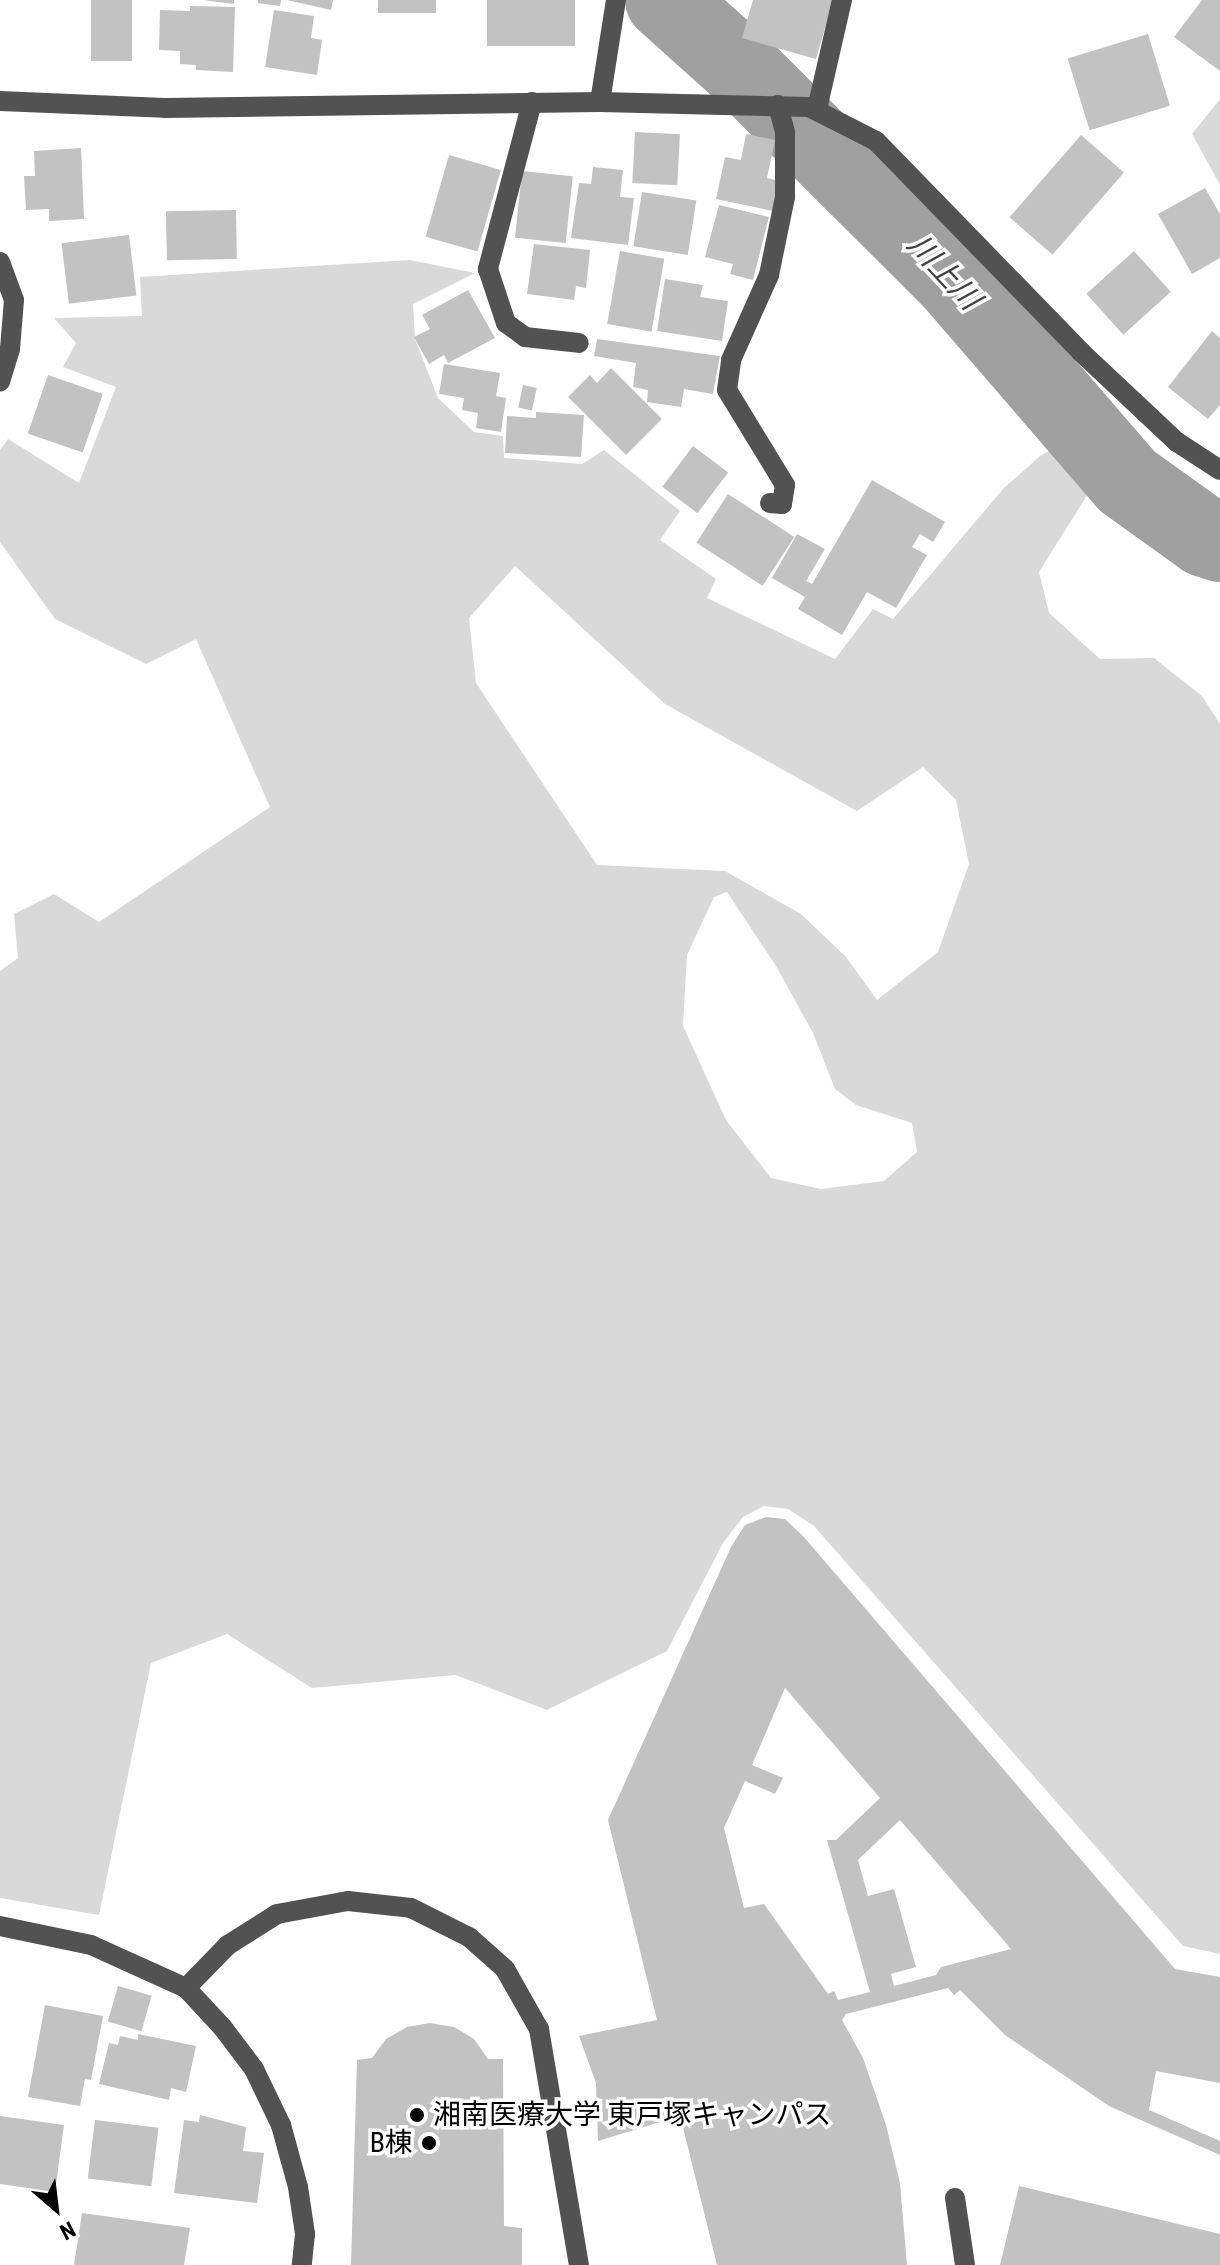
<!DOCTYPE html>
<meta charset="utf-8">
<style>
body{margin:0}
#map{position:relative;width:1220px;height:2265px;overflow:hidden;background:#fff;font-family:"Roboto Condensed","Noto Sans JP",sans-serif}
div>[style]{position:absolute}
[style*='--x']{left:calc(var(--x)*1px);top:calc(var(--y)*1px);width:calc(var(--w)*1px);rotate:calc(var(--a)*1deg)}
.green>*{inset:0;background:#d9d9d9}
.river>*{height:80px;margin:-40px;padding:0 40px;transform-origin:40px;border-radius:40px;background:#a0a0a0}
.building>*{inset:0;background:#c2c2c2;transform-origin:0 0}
.minor>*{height:20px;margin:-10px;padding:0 10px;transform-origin:10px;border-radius:10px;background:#525252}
.dots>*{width:22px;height:22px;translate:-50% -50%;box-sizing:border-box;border:4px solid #fff;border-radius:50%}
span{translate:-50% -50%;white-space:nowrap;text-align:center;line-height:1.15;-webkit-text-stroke:7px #fff;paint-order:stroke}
.poi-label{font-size:28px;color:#000}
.left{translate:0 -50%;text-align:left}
.right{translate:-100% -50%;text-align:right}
.water-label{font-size:30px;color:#414141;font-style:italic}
.north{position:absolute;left:16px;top:2169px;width:80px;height:80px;-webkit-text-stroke:6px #fff;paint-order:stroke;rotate:152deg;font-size:22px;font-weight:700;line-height:32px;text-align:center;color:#000}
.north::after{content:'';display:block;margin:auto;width:28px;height:36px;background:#000;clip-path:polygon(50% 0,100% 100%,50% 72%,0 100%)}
</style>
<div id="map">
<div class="green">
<i style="clip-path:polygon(1220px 99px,1220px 185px,1192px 134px)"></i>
<i style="clip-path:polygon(evenodd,410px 260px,475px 273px,413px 304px,415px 339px,438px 398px,474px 432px,503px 436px,504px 458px,582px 464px,604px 450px,680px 511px,660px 540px,716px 579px,707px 598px,835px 659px,873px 609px,893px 619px,1003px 489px,1040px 456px,1074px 437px,1101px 473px,1039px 572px,1049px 613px,1100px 659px,1154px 658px,1202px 696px,1220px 724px,1220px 1954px,1183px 1946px,814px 1526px,788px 1509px,764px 1506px,743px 1517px,723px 1543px,667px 1651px,547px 1710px,456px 1675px,312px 1688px,227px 1634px,151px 1663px,99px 1915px,0 1898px,0 971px,18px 958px,14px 914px,54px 894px,99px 922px,270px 807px,196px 639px,146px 664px,55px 619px,0 542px,0 450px,8px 439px,79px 483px,116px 387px,63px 367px,76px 343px,54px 318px,142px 316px,140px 277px,410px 260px,515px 566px,665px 704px,857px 811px,923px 767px,956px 800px,969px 864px,938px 952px,877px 1000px,846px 957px,801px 914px,725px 871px,597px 865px,476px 683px,469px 618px,515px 566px,410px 260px,727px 892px,776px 966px,813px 1033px,835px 1089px,856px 1105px,912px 1123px,917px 1152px,884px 1181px,821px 1189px,771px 1178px,726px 1120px,683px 1026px,687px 955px,714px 897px,727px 892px)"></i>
</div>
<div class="river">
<i style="--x:665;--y:0;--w:105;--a:41.9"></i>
<i style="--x:743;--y:70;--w:293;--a:44.9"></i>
<i style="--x:951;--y:277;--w:269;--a:49.2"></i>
<i style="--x:1127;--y:481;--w:96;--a:35.7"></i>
<i style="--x:1205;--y:537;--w:16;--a:18"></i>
</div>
<div class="building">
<i style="left:91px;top:0;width:41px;height:61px"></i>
<i style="clip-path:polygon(203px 0,234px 0,234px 4px)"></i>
<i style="clip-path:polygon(258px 0,281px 0,280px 6px,258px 3px)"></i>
<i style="clip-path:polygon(287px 0,333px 0,331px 10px)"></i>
<i style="left:378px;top:0;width:58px;height:13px"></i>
<i style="left:487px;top:0;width:88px;height:46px"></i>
<i style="clip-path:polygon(753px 0,833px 0,816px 59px,742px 38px)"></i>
<i style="clip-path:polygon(1202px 0,1220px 0,1220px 71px,1174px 37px)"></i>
<i style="clip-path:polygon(190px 6px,235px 7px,233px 72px,196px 70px,196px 65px,180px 64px,180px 51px,159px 50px,160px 10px,190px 11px)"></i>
<i style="clip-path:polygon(274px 10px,314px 16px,311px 38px,322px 40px,317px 75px,265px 67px)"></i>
<i style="left:1148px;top:34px;width:75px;height:84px;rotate:73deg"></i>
<i style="left:635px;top:132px;width:45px;height:51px;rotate:3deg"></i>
<i style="clip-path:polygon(746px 134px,775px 140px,767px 178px,780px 181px,773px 211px,716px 199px,725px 157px,741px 160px)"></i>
<i style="left:1081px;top:135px;width:57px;height:109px;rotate:41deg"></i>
<i style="clip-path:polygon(81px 148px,84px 219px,49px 221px,49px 209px,26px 210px,24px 176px,35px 176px,34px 151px)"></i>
<i style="left:449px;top:155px;width:54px;height:85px;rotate:16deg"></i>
<i style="clip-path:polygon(593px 167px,623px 170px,620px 197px,634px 198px,628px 245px,571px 238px,579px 183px,591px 184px)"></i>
<i style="left:522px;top:171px;width:51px;height:67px;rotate:6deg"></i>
<i style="clip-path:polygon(1205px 188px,1220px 214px,1220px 258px,1192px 274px,1158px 214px)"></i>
<i style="left:642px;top:192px;width:55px;height:55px;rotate:9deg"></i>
<i style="clip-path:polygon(719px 205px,769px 217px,753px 280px,730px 274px,733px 264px,705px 257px)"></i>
<i style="left:236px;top:210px;width:49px;height:70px;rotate:89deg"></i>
<i style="left:129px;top:235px;width:61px;height:68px;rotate:83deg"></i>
<i style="clip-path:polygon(534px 244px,590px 250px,586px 288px,576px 286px,574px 300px,527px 294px)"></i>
<i style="left:620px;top:251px;width:45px;height:74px;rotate:10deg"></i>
<i style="left:1134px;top:251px;width:55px;height:64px;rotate:48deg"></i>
<i style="clip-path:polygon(665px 279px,703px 285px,700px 297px,728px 301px,722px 341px,657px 331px)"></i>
<i style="clip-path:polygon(468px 290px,495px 338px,448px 363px,444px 355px,429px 364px,414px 337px,430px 329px,422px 315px)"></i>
<i style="clip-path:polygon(1212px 331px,1220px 338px,1220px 405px,1208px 419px,1168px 387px)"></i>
<i style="clip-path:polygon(597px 339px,720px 356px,713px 394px,684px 389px,681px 407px,647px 402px,648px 390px,633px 387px,636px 363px,594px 356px)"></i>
<i style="clip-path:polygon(444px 364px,500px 373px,496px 396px,506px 398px,501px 432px,476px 428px,478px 413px,462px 410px,464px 398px,439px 394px)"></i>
<i style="clip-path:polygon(611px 368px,662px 419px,626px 455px,568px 397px,590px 375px,597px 383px)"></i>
<i style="left:48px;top:375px;width:58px;height:62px;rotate:19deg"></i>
<i style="left:523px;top:385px;width:14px;height:23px;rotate:12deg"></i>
<i style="clip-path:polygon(536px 412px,584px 415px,581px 457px,505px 453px,507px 416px,536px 418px)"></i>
<i style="left:693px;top:446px;width:44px;height:51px;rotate:37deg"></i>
<i style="clip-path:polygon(872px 480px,945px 522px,933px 542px,920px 534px,912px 547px,927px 555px,896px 608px,867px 592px,842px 635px,798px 609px,805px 597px,772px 578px,797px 534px,825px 549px,806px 581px,812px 584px)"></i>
<i style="left:728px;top:494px;width:79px;height:58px;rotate:33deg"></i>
<i style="clip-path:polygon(evenodd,766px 1517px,785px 1519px,803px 1536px,1175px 1969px,1220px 1977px,1220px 2083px,1156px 2071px,1149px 2110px,1220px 2141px,1220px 2155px,1109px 2106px,1005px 2035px,960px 1990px,954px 1995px,948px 1988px,846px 2014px,842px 2020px,863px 2058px,886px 2125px,900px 2183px,907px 2265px,717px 2265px,679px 2111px,658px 2117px,660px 2122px,598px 2141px,596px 2083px,579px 2036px,657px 2020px,608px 1820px,731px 1547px,745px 1525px,766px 1517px,785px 1688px,880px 1798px,836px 1840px,827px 1840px,870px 1992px,838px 2000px,834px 1991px,828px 1994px,764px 1904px,744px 1908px,724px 1828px,745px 1781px,775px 1794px,783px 1778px,752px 1765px,785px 1688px,766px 1517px,900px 1820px,1011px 1949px,941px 1967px,936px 1975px,894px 1986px,891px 1974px,916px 1967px,894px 1889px,868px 1896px,858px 1860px,900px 1820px)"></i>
<i style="left:118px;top:1986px;width:35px;height:37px;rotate:16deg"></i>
<i style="clip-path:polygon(45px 2005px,103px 2016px,91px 2080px,85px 2079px,80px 2106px,28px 2097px)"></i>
<i style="clip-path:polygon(430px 2023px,454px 2027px,474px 2039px,488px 2059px,503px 2059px,504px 2226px,522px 2228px,522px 2265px,351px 2265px,357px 2060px,372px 2058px,386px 2039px,407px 2027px)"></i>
<i style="clip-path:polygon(138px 2034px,196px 2046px,186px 2092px,171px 2088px,169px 2100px,99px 2084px,109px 2043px,118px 2045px,120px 2036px,138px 2040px)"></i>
<i style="clip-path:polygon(200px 2115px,246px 2127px,243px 2151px,264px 2153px,257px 2203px,174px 2193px,184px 2120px,199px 2122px)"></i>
<i style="clip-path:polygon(0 2116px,64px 2125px,55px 2192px,0 2184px)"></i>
<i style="left:95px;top:2120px;width:64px;height:59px;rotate:7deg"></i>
<i style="clip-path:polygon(1019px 2186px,1220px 2234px,1220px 2265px,1000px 2265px)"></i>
<i style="clip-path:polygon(82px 2213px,190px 2228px,184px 2265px,74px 2265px)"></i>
</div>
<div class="minor">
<i style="--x:0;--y:101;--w:164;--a:2.4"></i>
<i style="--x:164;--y:108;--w:436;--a:-0.8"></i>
<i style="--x:600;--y:102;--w:209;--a:1.4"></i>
<i style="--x:809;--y:107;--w:75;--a:26.9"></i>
<i style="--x:876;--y:141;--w:294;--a:45.8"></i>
<i style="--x:1081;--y:352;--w:132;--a:43.2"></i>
<i style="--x:1177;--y:442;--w:51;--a:33.1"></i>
<i style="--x:532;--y:102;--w:173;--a:104.8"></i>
<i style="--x:488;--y:269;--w:57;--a:71.6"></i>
<i style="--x:506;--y:323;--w:24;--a:36"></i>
<i style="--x:525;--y:337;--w:54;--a:6.3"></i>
<i style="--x:600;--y:102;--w:103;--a:-81.1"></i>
<i style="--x:817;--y:109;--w:112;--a:-77.1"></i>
<i style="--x:0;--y:262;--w:40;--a:69.8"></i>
<i style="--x:14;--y:300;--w:49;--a:94.7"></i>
<i style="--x:10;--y:349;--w:34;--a:107"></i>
<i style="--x:770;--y:503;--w:12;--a:5"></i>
<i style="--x:782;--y:504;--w:19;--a:-81"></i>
<i style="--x:785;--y:485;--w:111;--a:-121.4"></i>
<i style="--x:727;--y:390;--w:30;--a:-82"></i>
<i style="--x:731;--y:360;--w:93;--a:-65.9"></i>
<i style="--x:769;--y:275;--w:80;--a:-78.4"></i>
<i style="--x:785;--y:197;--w:65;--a:-90"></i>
<i style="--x:785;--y:132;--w:28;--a:-105"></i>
<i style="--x:0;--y:1926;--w:93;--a:11.8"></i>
<i style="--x:91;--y:1945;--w:104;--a:24.4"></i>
<i style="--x:186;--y:1988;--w:54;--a:47.2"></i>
<i style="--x:223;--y:2028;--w:51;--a:52.9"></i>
<i style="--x:254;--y:2069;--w:62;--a:64.3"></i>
<i style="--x:281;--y:2125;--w:64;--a:74.7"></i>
<i style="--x:298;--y:2187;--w:48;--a:81.5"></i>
<i style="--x:305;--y:2234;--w:31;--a:96"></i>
<i style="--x:186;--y:1988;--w:60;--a:-45.7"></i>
<i style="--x:228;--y:1945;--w:58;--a:-32.3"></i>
<i style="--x:277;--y:1914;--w:72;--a:-10.4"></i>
<i style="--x:348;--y:1901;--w:63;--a:6.3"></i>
<i style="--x:411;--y:1908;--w:65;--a:26.6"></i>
<i style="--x:469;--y:1937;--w:48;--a:41.6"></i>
<i style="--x:505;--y:1969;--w:69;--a:60.5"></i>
<i style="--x:539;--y:2029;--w:239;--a:80.4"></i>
<i style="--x:955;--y:2198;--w:68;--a:81.5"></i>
</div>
<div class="dots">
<i style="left:417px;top:2115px;background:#000"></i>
<i style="left:429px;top:2143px;background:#000"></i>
</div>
<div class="poi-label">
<span class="left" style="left:433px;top:2115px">湘南医療大学 東戸塚キャンパス</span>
<span class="right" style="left:413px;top:2143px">B棟</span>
</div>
<div class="water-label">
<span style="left:944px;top:272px;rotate:47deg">川上川</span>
</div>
<div class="north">N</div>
</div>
